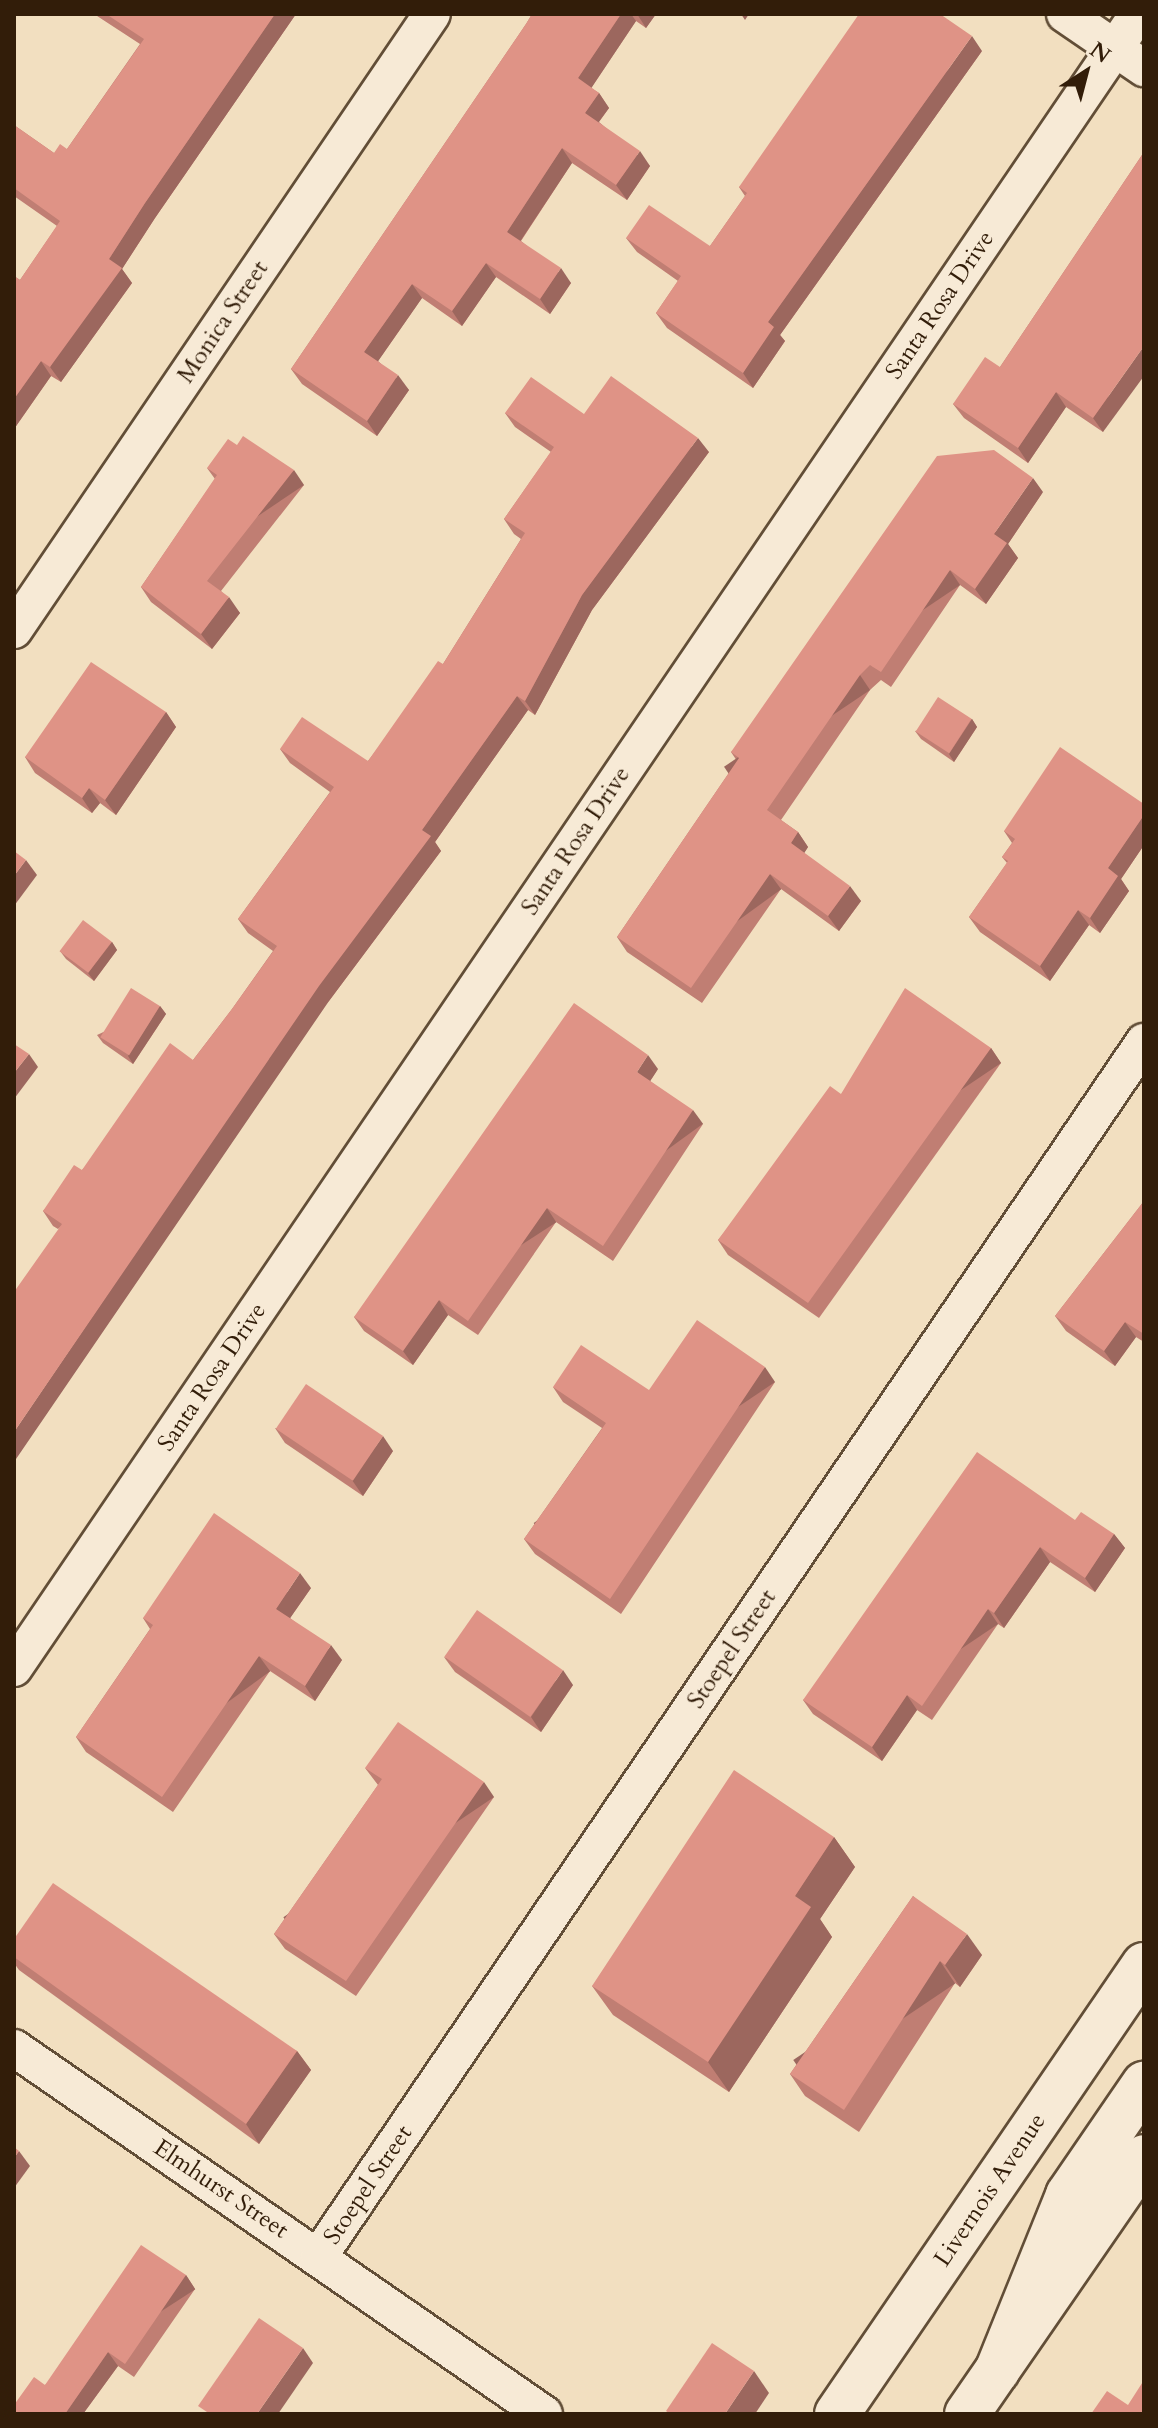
<!DOCTYPE html>
<style>
body{margin:0}
#map{position:relative;width:1158px;height:2428px;overflow:hidden;background:#f2dfc0;font-family:Cardo,serif}
div>[style]{position:absolute}
[style*='--x']{left:calc(var(--x)*1px);top:calc(var(--y)*1px);width:calc(var(--w)*1px);rotate:calc(var(--a)*1deg)}
.roads{filter:drop-shadow(2px 0 #624e37) drop-shadow(-2px 0 #624e37) drop-shadow(0 2px #624e37) drop-shadow(0 -2px #624e37)}
.minor>*{height:36px;margin:-18px;padding:0 18px;transform-origin:18px;border-radius:18px;background:#f7ead6}
.secondary>*{height:44px;margin:-22px;padding:0 22px;transform-origin:22px;border-radius:22px;background:#f7ead6}
.wall>*{inset:0;background:#c07e73}
.shaded-wall>*{inset:0;background:#9c675e;transform-origin:0 0}
.building>*{inset:0;background:#df9386;transform-origin:0 0}
span{translate:-50% -50%;white-space:nowrap;text-align:center;line-height:1.15;-webkit-text-stroke:6px #f7ead6;paint-order:stroke}
.street-label{font-size:24px;color:#321d09}
.frame{position:absolute;inset:0;border:16px solid #321d09;pointer-events:none}
.north{position:absolute;left:1046px;top:32px;width:80px;height:80px;-webkit-text-stroke:6px #f7ead6;paint-order:stroke;rotate:36deg;font-size:22px;font-weight:700;line-height:32px;text-align:center;color:#321d09}
.north::after{content:'';display:block;margin:auto;width:28px;height:36px;background:#321d09;clip-path:polygon(50% 0,100% 100%,50% 72%,0 100%)}
</style>
<div id="map">
<div class="roads">
<div class="minor">
<i style="--x:1065;--y:14;--w:96;--a:34.4"></i>
<i style="--x:14;--y:630;--w:744;--a:-55.84"></i>
<i style="--x:14;--y:1668;--w:2000;--a:-55.8"></i>
<i style="--x:14;--y:2048;--w:644;--a:34.63"></i>
<i style="--x:319;--y:2256;--w:1468;--a:-55.8"></i>
</div>
<div class="secondary">
<i style="--x:997;--y:2371;--w:190;--a:-68"></i>
<i style="--x:1068;--y:2195;--w:135;--a:-55.6"></i>
<i style="--x:837;--y:2414;--w:544;--a:-55.64"></i>
<i style="--x:967;--y:2414;--w:312;--a:-55.4"></i>
</div>
</div>
<div class="wall">
<i style="clip-path:polygon(94px 14px,296px 14px,155px 218px,122px 269px,132px 283px,61px 382px,51px 376px,14px 429px,14px 276px,20px 280px,57px 226px,14px 196px,14px 125px,54px 153px,67px 149px,140px 44px)"></i>
<i style="clip-path:polygon(532px 14px,656px 14px,646px 28px,636px 21px,591px 88px,599px 93px,609px 108px,599px 122px,650px 166px,627px 200px,572px 163px,521px 241px,571px 283px,550px 314px,496px 277px,462px 326px,422px 298px,378px 361px,409px 390px,377px 436px,302px 384px,291px 369px,526px 24px)"></i>
<i style="clip-path:polygon(982px 51px,780px 335px,785px 341px,753px 388px,667px 328px,656px 313px,678px 281px,637px 252px,626px 238px,710px 246px,745px 196px,739px 187px)"></i>
<i style="clip-path:polygon(1144px 152px,1103px 432px,1066px 407px,1028px 463px,964px 418px,953px 404px,1000px 367px)"></i>
<i style="clip-path:polygon(505px 413px,584px 414px,709px 452px,592px 610px,535px 715px,528px 710px,435px 842px,441px 851px,329px 1001px,58px 1229px,53px 1226px,43px 1211px,82px 1170px,193px 1060px,232px 1009px,273px 951px,248px 933px,238px 919px,330px 792px,290px 763px,280px 749px,368px 761px,443px 664px,521px 539px,514px 534px,504px 519px,551px 452px,515px 427px)"></i>
<i style="clip-path:polygon(207px 468px,304px 485px,221px 591px,240px 613px,212px 649px,151px 602px,141px 587px,215px 479px)"></i>
<i style="clip-path:polygon(1043px 492px,1008px 544px,1018px 558px,986px 604px,960px 585px,891px 687px,881px 680px,870px 690px,781px 820px,798px 832px,808px 847px,804px 853px,861px 901px,839px 931px,781px 889px,702px 1003px,627px 952px,617px 937px,737px 761px,731px 752px)"></i>
<i style="clip-path:polygon(166px 712px,176px 727px,116px 815px,100px 803px,92px 813px,35px 773px,25px 757px)"></i>
<i style="clip-path:polygon(972px 719px,977px 727px,954px 762px,921px 739px,915px 731px)"></i>
<i style="clip-path:polygon(1144px 804px,1144px 845px,1121px 879px,1129px 891px,1100px 933px,1089px 925px,1050px 981px,980px 932px,969px 917px,1007px 863px,1002px 857px,1012px 843px,1004px 831px)"></i>
<i style="clip-path:polygon(112px 942px,117px 950px,94px 981px,66px 959px,60px 951px)"></i>
<i style="clip-path:polygon(160px 1006px,166px 1014px,133px 1064px,103px 1043px,97px 1035px)"></i>
<i style="clip-path:polygon(991px 1048px,1001px 1063px,819px 1318px,728px 1255px,718px 1240px,841px 1094px)"></i>
<i style="clip-path:polygon(658px 1069px,650px 1081px,703px 1124px,613px 1261px,556px 1222px,478px 1335px,448px 1315px,413px 1365px,364px 1331px,354px 1317px)"></i>
<i style="clip-path:polygon(1144px 1201px,1144px 1342px,1136px 1337px,1115px 1366px,1066px 1331px,1055px 1316px)"></i>
<i style="clip-path:polygon(775px 1382px,621px 1614px,535px 1554px,524px 1539px,602px 1428px,563px 1402px,553px 1387px,649px 1390px)"></i>
<i style="clip-path:polygon(275px 1428px,393px 1451px,363px 1496px,285px 1443px)"></i>
<i style="clip-path:polygon(1075px 1520px,1114px 1534px,1125px 1548px,1095px 1592px,1050px 1562px,1004px 1628px,998px 1624px,932px 1720px,917px 1710px,882px 1761px,813px 1714px,803px 1700px)"></i>
<i style="clip-path:polygon(311px 1588px,290px 1618px,342px 1660px,315px 1701px,270px 1671px,173px 1812px,86px 1752px,76px 1737px,150px 1629px,143px 1618px)"></i>
<i style="clip-path:polygon(444px 1657px,573px 1685px,541px 1732px,455px 1672px)"></i>
<i style="clip-path:polygon(365px 1768px,494px 1797px,356px 1996px,285px 1949px,274px 1934px,378px 1785px)"></i>
<i style="clip-path:polygon(834px 1837px,855px 1867px,820px 1919px,832px 1937px,729px 2092px,613px 2015px,592px 1986px)"></i>
<i style="clip-path:polygon(913px 1896px,982px 1955px,960px 1987px,955px 1983px,859px 2132px,805px 2096px,790px 2074px)"></i>
<i style="clip-path:polygon(14px 1939px,297px 2051px,311px 2070px,259px 2144px,19px 1970px,14px 1963px)"></i>
<i style="clip-path:polygon(186px 2275px,195px 2289px,134px 2377px,118px 2366px,83px 2414px,15px 2414px,14px 2405px,45px 2385px)"></i>
</div>
<div class="shaded-wall">
<i style="clip-path:polygon(275px 14px,296px 14px,155px 218px,122px 269px,132px 283px,61px 382px,50px 367px,109px 259px,145px 203px)"></i>
<i style="clip-path:polygon(621px 14px,631px 14px,636px 21px,588px 93px,578px 78px)"></i>
<i style="clip-path:polygon(637px 14px,656px 14px,646px 28px)"></i>
<i style="clip-path:polygon(741px 14px,749px 14px,745px 20px)"></i>
<i style="clip-path:polygon(972px 36px,982px 51px,780px 335px,785px 341px,753px 388px,743px 373px,768px 322px)"></i>
<i style="clip-path:polygon(599px 93px,609px 108px,595px 127px,585px 113px)"></i>
<i style="clip-path:polygon(562px 148px,572px 163px,517px 246px,507px 232px)"></i>
<i style="clip-path:polygon(640px 151px,650px 166px,627px 200px,616px 185px)"></i>
<i style="clip-path:polygon(486px 263px,496px 277px,462px 326px,452px 311px)"></i>
<i style="clip-path:polygon(561px 268px,571px 283px,550px 314px,540px 299px)"></i>
<i style="clip-path:polygon(412px 284px,422px 298px,374px 367px,364px 352px)"></i>
<i style="clip-path:polygon(1144px 346px,1144px 376px,1103px 432px,1093px 418px)"></i>
<i style="clip-path:polygon(41px 361px,51px 376px,14px 429px,14px 399px)"></i>
<i style="clip-path:polygon(398px 375px,409px 390px,377px 436px,367px 421px)"></i>
<i style="clip-path:polygon(1056px 392px,1066px 407px,1028px 463px,1018px 448px)"></i>
<i style="clip-path:polygon(698px 438px,709px 452px,592px 610px,535px 715px,525px 701px,582px 595px)"></i>
<i style="left:294px;top:470px;width:18px;height:141px;rotate:56deg"></i>
<i style="clip-path:polygon(1033px 478px,1043px 492px,1008px 544px,1018px 558px,986px 604px,975px 589px,994px 534px)"></i>
<i style="left:950px;top:570px;width:18px;height:123px;rotate:56deg"></i>
<i style="clip-path:polygon(229px 597px,240px 613px,212px 649px,201px 634px)"></i>
<i style="left:860px;top:675px;width:18px;height:164px;rotate:56deg"></i>
<i style="clip-path:polygon(517px 696px,528px 710px,435px 842px,441px 851px,329px 1001px,14px 1462px,14px 1432px,422px 830px)"></i>
<i style="clip-path:polygon(166px 712px,176px 727px,116px 815px,105px 800px)"></i>
<i style="clip-path:polygon(972px 719px,977px 727px,954px 762px,949px 754px)"></i>
<i style="clip-path:polygon(89px 788px,100px 803px,92px 813px,82px 798px)"></i>
<i style="clip-path:polygon(1144px 815px,1144px 845px,1121px 879px,1129px 891px,1100px 933px,1090px 918px,1108px 868px)"></i>
<i style="clip-path:polygon(798px 832px,808px 847px,801px 858px,791px 843px)"></i>
<i style="clip-path:polygon(26px 860px,37px 875px,14px 906px,14px 876px)"></i>
<i style="left:770px;top:874px;width:19px;height:139px;rotate:54deg"></i>
<i style="clip-path:polygon(850px 886px,861px 901px,839px 931px,828px 916px)"></i>
<i style="clip-path:polygon(1078px 910px,1089px 925px,1050px 981px,1040px 966px)"></i>
<i style="clip-path:polygon(112px 942px,117px 950px,94px 981px,88px 973px)"></i>
<i style="clip-path:polygon(160px 1006px,166px 1014px,133px 1064px,128px 1056px)"></i>
<i style="left:991px;top:1048px;width:18px;height:314px;rotate:56deg"></i>
<i style="clip-path:polygon(29px 1054px,38px 1067px,14px 1099px,14px 1073px)"></i>
<i style="clip-path:polygon(648px 1055px,658px 1069px,647px 1086px,637px 1072px)"></i>
<i style="left:693px;top:1110px;width:17px;height:163px;rotate:54deg"></i>
<i style="left:547px;top:1208px;width:17px;height:138px;rotate:57deg"></i>
<i style="clip-path:polygon(439px 1300px,448px 1315px,413px 1365px,403px 1351px)"></i>
<i style="clip-path:polygon(1125px 1322px,1136px 1337px,1115px 1366px,1104px 1351px)"></i>
<i style="left:765px;top:1367px;width:18px;height:279px;rotate:56deg"></i>
<i style="clip-path:polygon(383px 1436px,393px 1451px,363px 1496px,352px 1480px)"></i>
<i style="clip-path:polygon(1114px 1534px,1125px 1548px,1095px 1592px,1085px 1578px)"></i>
<i style="clip-path:polygon(1040px 1547px,1050px 1562px,1004px 1628px,994px 1613px)"></i>
<i style="clip-path:polygon(300px 1573px,311px 1588px,286px 1624px,276px 1609px)"></i>
<i style="left:988px;top:1609px;width:18px;height:117px;rotate:56deg"></i>
<i style="clip-path:polygon(331px 1645px,342px 1660px,315px 1701px,305px 1686px)"></i>
<i style="left:259px;top:1656px;width:19px;height:171px;rotate:54deg"></i>
<i style="clip-path:polygon(563px 1670px,573px 1685px,541px 1732px,531px 1717px)"></i>
<i style="clip-path:polygon(907px 1695px,917px 1710px,882px 1761px,872px 1747px)"></i>
<i style="left:484px;top:1782px;width:18px;height:242px;rotate:56deg"></i>
<i style="clip-path:polygon(834px 1837px,855px 1867px,820px 1919px,832px 1937px,729px 2092px,708px 2062px,795px 1896px)"></i>
<i style="clip-path:polygon(967px 1934px,982px 1955px,960px 1987px,945px 1965px)"></i>
<i style="left:940px;top:1961px;width:27px;height:177px;rotate:56deg"></i>
<i style="clip-path:polygon(297px 2051px,311px 2070px,259px 2144px,246px 2124px)"></i>
<i style="clip-path:polygon(19px 2151px,30px 2166px,14px 2188px,14px 2158px)"></i>
<i style="left:186px;top:2275px;width:17px;height:108px;rotate:57deg"></i>
<i style="clip-path:polygon(303px 2348px,313px 2363px,278px 2414px,257px 2414px)"></i>
<i style="clip-path:polygon(108px 2352px,118px 2366px,83px 2414px,65px 2414px)"></i>
<i style="clip-path:polygon(754px 2371px,769px 2393px,755px 2414px,725px 2414px)"></i>
</div>
<div class="building">
<i style="clip-path:polygon(106px 14px,275px 14px,145px 203px,109px 259px,122px 268px,50px 367px,41px 361px,14px 399px,14px 276px,20px 280px,60px 221px,14px 188px,14px 125px,54px 153px,60px 144px,67px 149px,144px 39px)"></i>
<i style="clip-path:polygon(532px 14px,621px 14px,578px 78px,599px 93px,585px 113px,640px 151px,616px 185px,562px 148px,507px 232px,561px 268px,540px 299px,486px 263px,452px 311px,412px 284px,364px 352px,398px 375px,367px 421px,291px 369px,526px 24px)"></i>
<i style="clip-path:polygon(859px 14px,940px 14px,972px 36px,768px 322px,774px 327px,743px 373px,656px 313px,681px 276px,626px 238px,649px 205px,710px 246px,747px 193px,739px 187px)"></i>
<i style="clip-path:polygon(1144px 152px,1144px 346px,1093px 418px,1056px 392px,1018px 448px,953px 404px,985px 357px,1000px 367px)"></i>
<i style="clip-path:polygon(611px 376px,698px 438px,582px 595px,525px 701px,517px 696px,422px 830px,431px 836px,319px 986px,14px 1432px,14px 1292px,62px 1224px,43px 1211px,74px 1165px,82px 1170px,170px 1043px,193px 1060px,232px 1009px,277px 946px,238px 919px,334px 787px,280px 749px,302px 717px,368px 761px,438px 661px,443px 664px,525px 533px,504px 519px,554px 447px,505px 413px,531px 377px,584px 414px)"></i>
<i style="clip-path:polygon(243px 436px,294px 470px,207px 581px,229px 597px,201px 634px,141px 587px,217px 475px,207px 468px,228px 439px,237px 445px)"></i>
<i style="clip-path:polygon(994px 450px,1033px 478px,994px 534px,1007px 543px,975px 589px,950px 570px,881px 672px,870px 665px,860px 675px,767px 810px,798px 832px,791px 843px,850px 886px,828px 916px,770px 874px,691px 988px,617px 937px,739px 758px,731px 752px,937px 456px)"></i>
<i style="clip-path:polygon(91px 662px,166px 712px,105px 800px,89px 788px,82px 798px,25px 757px)"></i>
<i style="left:938px;top:697px;width:40px;height:41px;rotate:33deg"></i>
<i style="clip-path:polygon(1060px 747px,1144px 804px,1144px 815px,1108px 868px,1118px 876px,1090px 918px,1078px 910px,1040px 966px,969px 917px,1008px 861px,1002px 857px,1015px 839px,1004px 831px)"></i>
<i style="clip-path:polygon(14px 851px,26px 860px,14px 876px)"></i>
<i style="left:83px;top:920px;width:36px;height:39px;rotate:37deg"></i>
<i style="left:131px;top:988px;width:34px;height:58px;rotate:32deg"></i>
<i style="clip-path:polygon(905px 988px,991px 1048px,808px 1303px,718px 1240px,830px 1086px,841px 1094px)"></i>
<i style="clip-path:polygon(574px 1003px,648px 1055px,637px 1072px,693px 1110px,603px 1246px,547px 1208px,468px 1321px,439px 1300px,403px 1351px,354px 1317px)"></i>
<i style="clip-path:polygon(14px 1044px,29px 1054px,14px 1073px)"></i>
<i style="clip-path:polygon(1144px 1201px,1144px 1334px,1125px 1322px,1104px 1351px,1055px 1316px)"></i>
<i style="clip-path:polygon(697px 1320px,765px 1367px,610px 1599px,524px 1539px,606px 1423px,553px 1387px,581px 1345px,649px 1390px)"></i>
<i style="left:306px;top:1384px;width:93px;height:54px;rotate:34deg"></i>
<i style="clip-path:polygon(977px 1452px,1075px 1520px,1081px 1512px,1114px 1534px,1085px 1578px,1040px 1547px,994px 1613px,988px 1609px,922px 1706px,907px 1695px,872px 1747px,803px 1700px)"></i>
<i style="clip-path:polygon(214px 1513px,300px 1573px,276px 1609px,331px 1645px,305px 1686px,259px 1656px,162px 1797px,76px 1737px,153px 1625px,143px 1618px)"></i>
<i style="left:477px;top:1610px;width:105px;height:57px;rotate:35deg"></i>
<i style="clip-path:polygon(398px 1722px,484px 1782px,346px 1981px,274px 1934px,382px 1779px,365px 1768px)"></i>
<i style="clip-path:polygon(734px 1770px,834px 1837px,795px 1896px,811px 1907px,708px 2062px,592px 1986px)"></i>
<i style="clip-path:polygon(53px 1883px,297px 2051px,246px 2124px,14px 1957px,14px 1939px)"></i>
<i style="clip-path:polygon(913px 1896px,967px 1934px,945px 1965px,940px 1961px,844px 2110px,790px 2074px)"></i>
<i style="clip-path:polygon(14px 2147px,19px 2151px,14px 2158px)"></i>
<i style="clip-path:polygon(141px 2245px,186px 2275px,125px 2364px,108px 2352px,65px 2414px,18px 2414px,14px 2411px,14px 2405px,34px 2377px,45px 2385px)"></i>
<i style="clip-path:polygon(259px 2318px,303px 2348px,257px 2414px,210px 2414px,198px 2406px)"></i>
<i style="clip-path:polygon(712px 2343px,754px 2371px,725px 2414px,670px 2414px,666px 2411px)"></i>
<i style="clip-path:polygon(1144px 2380px,1144px 2414px,1091px 2414px,1107px 2391px,1128px 2405px)"></i>
</div>
<div class="street-label">
<span style="left:940px;top:305px;rotate:-56deg">Santa Rosa Drive</span>
<span style="left:223px;top:322px;rotate:-56deg">Monica Street</span>
<span style="left:576px;top:841px;rotate:-56deg">Santa Rosa Drive</span>
<span style="left:212px;top:1377px;rotate:-56deg">Santa Rosa Drive</span>
<span style="left:732px;top:1649px;rotate:-56deg">Stoepel Street</span>
<span style="left:368px;top:2185px;rotate:-56deg">Stoepel Street</span>
<span style="left:221px;top:2189px;rotate:34deg">Elmhurst Street</span>
<span style="left:990px;top:2190px;rotate:-56deg">Livernois Avenue</span>
</div>
<div class="frame"></div>
<div class="north">N</div>
</div>
